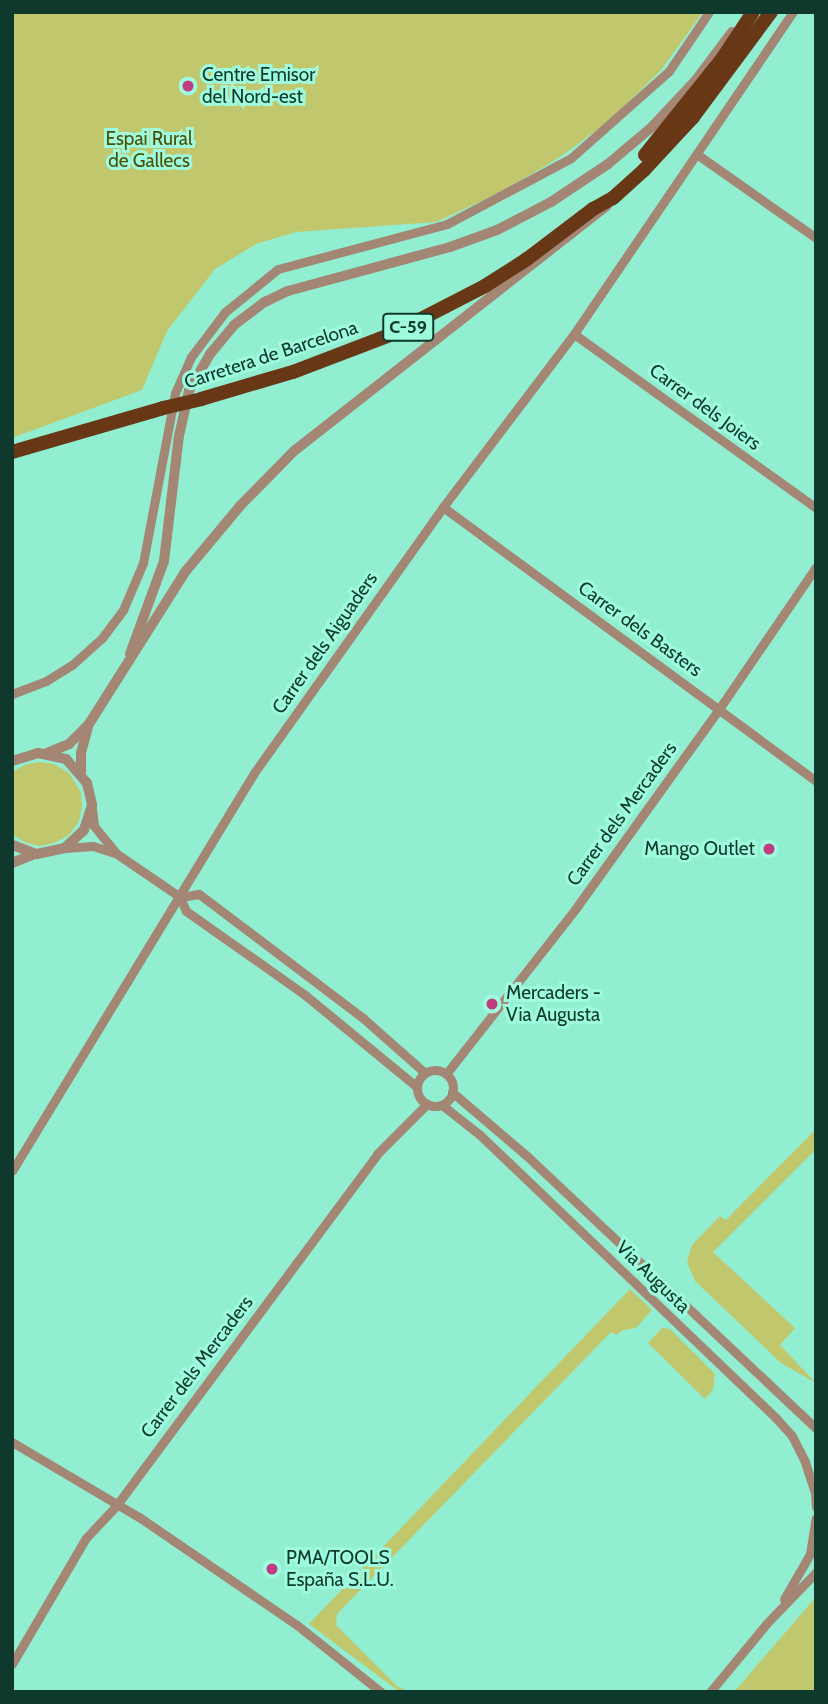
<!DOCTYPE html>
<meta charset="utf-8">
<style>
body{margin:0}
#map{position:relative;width:828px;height:1704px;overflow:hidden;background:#91eed1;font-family:Cabin,sans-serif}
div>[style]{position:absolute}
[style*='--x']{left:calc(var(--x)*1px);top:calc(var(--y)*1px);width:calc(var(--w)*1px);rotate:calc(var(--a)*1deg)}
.green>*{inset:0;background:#c1c76d}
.minor>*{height:9px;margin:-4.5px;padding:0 4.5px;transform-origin:4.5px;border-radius:4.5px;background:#a48675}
.minor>.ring{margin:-4.5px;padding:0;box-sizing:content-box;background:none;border:9px solid #a48675;border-radius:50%}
.tertiary>*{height:10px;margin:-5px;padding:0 5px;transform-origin:5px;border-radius:5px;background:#a48675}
.trunk>*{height:14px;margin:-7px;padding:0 7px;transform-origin:7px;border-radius:7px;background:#673716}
.trunk-bridge>*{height:14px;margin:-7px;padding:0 7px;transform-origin:7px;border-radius:7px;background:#673716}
.dots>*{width:19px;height:19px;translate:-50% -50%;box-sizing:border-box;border:4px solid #9efbde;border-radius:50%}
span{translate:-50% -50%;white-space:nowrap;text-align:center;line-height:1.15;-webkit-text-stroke:6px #9efbde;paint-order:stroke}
.shield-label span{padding:2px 5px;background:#9efbde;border:2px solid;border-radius:5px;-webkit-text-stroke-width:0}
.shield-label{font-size:18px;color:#10392e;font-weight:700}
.poi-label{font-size:19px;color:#10392e}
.left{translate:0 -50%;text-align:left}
.right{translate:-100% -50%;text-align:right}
.park-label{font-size:19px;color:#4d5004}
.street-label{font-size:19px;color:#10392e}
.frame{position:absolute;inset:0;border:14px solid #10392e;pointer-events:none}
</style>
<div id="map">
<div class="green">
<i style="clip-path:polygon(12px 12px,703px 12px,661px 70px,609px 121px,560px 157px,501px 192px,436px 222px,296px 232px,256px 244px,215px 269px,167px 331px,142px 390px,12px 438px)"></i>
<i style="clip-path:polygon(40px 762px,54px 764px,69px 773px,81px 792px,82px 807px,79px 821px,69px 835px,54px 843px,40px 846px,26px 843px,12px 834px,12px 772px,27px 764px)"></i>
<i style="clip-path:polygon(816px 1129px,816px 1149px,713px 1252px,795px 1328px,780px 1345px,816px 1383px,781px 1363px,695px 1281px,687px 1262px,692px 1245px,720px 1216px,726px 1220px)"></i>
<i style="clip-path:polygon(630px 1289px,652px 1310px,636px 1328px,624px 1330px,616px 1335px,611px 1332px,337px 1614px,336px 1625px,397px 1686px,409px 1692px,400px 1692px,309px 1624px)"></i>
<i style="clip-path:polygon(662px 1328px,670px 1329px,715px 1374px,713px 1390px,705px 1399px,648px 1343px)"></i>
<i style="clip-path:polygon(816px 1597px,816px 1692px,734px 1692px)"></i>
</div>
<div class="minor">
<i style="--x:698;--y:155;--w:144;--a:35.1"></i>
<i style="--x:574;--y:334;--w:298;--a:35.7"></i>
<i style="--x:443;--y:507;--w:463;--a:36.3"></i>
<i style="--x:12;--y:694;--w:36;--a:-21"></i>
<i style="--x:46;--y:681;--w:31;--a:-32"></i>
<i style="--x:72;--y:665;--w:40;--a:-42"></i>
<i style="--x:102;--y:638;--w:35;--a:-53"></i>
<i style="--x:123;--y:610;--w:51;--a:-66.9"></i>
<i style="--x:143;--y:563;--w:173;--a:-79.3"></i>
<i style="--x:175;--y:393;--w:39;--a:-66"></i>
<i style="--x:191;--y:357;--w:56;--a:-52.9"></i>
<i style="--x:225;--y:312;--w:68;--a:-39.1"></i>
<i style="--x:278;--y:269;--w:175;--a:-14.9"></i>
<i style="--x:447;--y:224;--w:140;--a:-28"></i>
<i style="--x:571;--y:158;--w:131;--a:-41.6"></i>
<i style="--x:669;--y:71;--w:71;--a:-55.9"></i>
<i style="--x:92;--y:809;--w:17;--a:83"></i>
<i style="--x:94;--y:826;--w:35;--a:51"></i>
<i style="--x:65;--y:848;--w:28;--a:-4"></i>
<i style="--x:93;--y:846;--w:25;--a:18"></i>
<i style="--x:117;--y:854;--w:76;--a:34.3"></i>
<i style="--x:180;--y:897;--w:15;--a:67"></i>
<i style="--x:186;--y:911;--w:146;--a:35.2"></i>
<i style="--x:305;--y:995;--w:145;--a:39.4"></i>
<i style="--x:180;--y:897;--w:19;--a:-9"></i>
<i style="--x:199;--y:894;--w:207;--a:37.1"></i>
<i style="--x:364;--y:1019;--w:81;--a:41.5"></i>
<i class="ring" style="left:417px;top:1070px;width:27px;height:27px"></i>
<i style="--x:446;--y:1074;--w:211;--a:-51.9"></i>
<i style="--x:576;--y:908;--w:245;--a:-54.3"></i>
<i style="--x:719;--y:709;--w:172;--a:-55.7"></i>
<i style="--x:452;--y:1092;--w:99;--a:40.5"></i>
<i style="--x:527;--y:1156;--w:397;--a:43.3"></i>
<i style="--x:442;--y:1105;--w:48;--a:38.3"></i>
<i style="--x:480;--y:1135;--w:408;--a:43.7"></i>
<i style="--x:775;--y:1417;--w:25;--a:48"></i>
<i style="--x:792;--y:1436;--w:29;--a:63"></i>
<i style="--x:805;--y:1462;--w:33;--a:72"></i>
<i style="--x:815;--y:1493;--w:14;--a:86"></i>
<i style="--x:12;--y:1171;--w:466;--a:-58.7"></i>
<i style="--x:254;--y:773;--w:326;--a:-54.6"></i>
<i style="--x:443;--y:507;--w:217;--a:-52.9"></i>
<i style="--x:574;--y:334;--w:389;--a:-55.8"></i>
<i style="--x:12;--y:1442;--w:147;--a:30.6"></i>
<i style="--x:139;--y:1517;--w:191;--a:34.4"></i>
<i style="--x:297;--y:1625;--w:107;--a:38.6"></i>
<i style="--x:784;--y:1599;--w:52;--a:-60"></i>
<i style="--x:810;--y:1554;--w:36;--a:-81"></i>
<i style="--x:12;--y:1664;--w:146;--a:-59.6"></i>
<i style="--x:86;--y:1538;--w:44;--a:-46.8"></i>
<i style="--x:116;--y:1506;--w:438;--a:-53.4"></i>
<i style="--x:377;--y:1154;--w:71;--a:-45"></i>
<i style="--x:710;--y:1692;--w:89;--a:-50.4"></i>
<i style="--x:767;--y:1623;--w:71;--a:-46.1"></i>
</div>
<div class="tertiary">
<i style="--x:130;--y:654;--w:99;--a:-69.9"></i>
<i style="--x:164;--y:561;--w:126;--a:-83.2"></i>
<i style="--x:179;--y:436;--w:46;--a:-77.5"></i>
<i style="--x:189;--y:391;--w:43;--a:-60.4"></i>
<i style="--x:210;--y:354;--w:38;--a:-50"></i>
<i style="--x:234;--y:325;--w:39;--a:-37"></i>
<i style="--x:265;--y:302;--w:25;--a:-26"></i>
<i style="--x:288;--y:291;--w:168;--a:-15.2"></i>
<i style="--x:450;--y:247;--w:50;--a:-19.9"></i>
<i style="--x:497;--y:230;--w:61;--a:-27.4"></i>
<i style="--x:551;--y:202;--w:69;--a:-33.7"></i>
<i style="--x:608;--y:164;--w:57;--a:-40.1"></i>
<i style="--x:652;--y:127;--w:64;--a:-46.9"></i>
<i style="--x:696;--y:80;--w:60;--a:-53.1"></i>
<i style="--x:47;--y:753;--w:24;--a:-22"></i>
<i style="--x:69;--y:744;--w:28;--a:-45"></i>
<i style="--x:89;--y:724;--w:180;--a:-57.7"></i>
<i style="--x:185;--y:572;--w:86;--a:-50.2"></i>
<i style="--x:240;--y:506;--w:77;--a:-45.5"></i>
<i style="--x:294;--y:451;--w:397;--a:-38.1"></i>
<i style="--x:12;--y:761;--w:27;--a:-17"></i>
<i style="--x:38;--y:753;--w:29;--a:12"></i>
<i style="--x:66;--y:759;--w:32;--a:49"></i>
<i style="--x:87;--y:783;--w:23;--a:77"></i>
<i style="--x:92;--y:805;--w:26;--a:108"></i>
<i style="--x:84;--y:830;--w:26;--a:137"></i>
<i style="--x:65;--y:848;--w:30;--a:168"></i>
<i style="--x:36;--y:854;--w:26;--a:-159"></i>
<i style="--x:81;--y:772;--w:19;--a:-90"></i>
<i style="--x:81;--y:753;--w:30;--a:-75"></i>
<i style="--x:12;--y:863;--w:22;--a:-22"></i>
</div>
<div class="trunk">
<i style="--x:645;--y:155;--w:123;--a:-51.3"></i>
<i style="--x:722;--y:59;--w:56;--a:-56.6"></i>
<i style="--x:201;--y:399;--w:96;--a:-16.4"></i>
<i style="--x:293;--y:372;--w:104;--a:-20.9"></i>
<i style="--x:390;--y:335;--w:107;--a:-27.3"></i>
<i style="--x:485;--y:286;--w:50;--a:-32.7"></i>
<i style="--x:527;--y:259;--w:83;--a:-37.1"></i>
<i style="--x:593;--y:209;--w:23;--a:-29"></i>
<i style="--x:613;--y:198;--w:42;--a:-42.1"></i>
<i style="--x:644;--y:170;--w:72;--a:-47.2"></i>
<i style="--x:693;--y:117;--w:131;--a:-53.4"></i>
<i style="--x:12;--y:452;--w:157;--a:-16.2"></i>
</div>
<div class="trunk-bridge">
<i style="--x:163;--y:408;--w:39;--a:-13"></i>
</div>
<div class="dots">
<i style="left:188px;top:86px;background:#c03c81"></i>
<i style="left:769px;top:849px;background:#c03c81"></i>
<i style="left:492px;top:1004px;background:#c03c81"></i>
<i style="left:272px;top:1569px;background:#c03c81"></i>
</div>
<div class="shield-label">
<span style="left:408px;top:327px">C-59</span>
</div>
<div class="poi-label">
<span class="left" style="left:202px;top:86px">Centre Emisor<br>del Nord-est</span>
<span class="right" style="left:755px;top:849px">Mango Outlet</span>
<span class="left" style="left:506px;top:1004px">Mercaders -<br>Via Augusta</span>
<span class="left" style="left:286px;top:1569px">PMA/TOOLS<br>España S.L.U.</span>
</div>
<div class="park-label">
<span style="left:149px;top:150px">Espai Rural<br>de Gallecs</span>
</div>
<div class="street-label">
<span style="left:271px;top:355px;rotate:-18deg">Carretera de Barcelona</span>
<span style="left:705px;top:407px;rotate:36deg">Carrer dels Joiers</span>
<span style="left:640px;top:629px;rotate:36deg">Carrer dels Basters</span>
<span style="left:325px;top:643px;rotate:-55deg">Carrer dels Aiguaders</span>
<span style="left:622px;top:814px;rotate:-54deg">Carrer dels Mercaders</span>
<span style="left:653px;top:1277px;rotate:44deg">Via Augusta</span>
<span style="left:197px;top:1367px;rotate:-53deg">Carrer dels Mercaders</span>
</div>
<div class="frame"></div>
</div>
